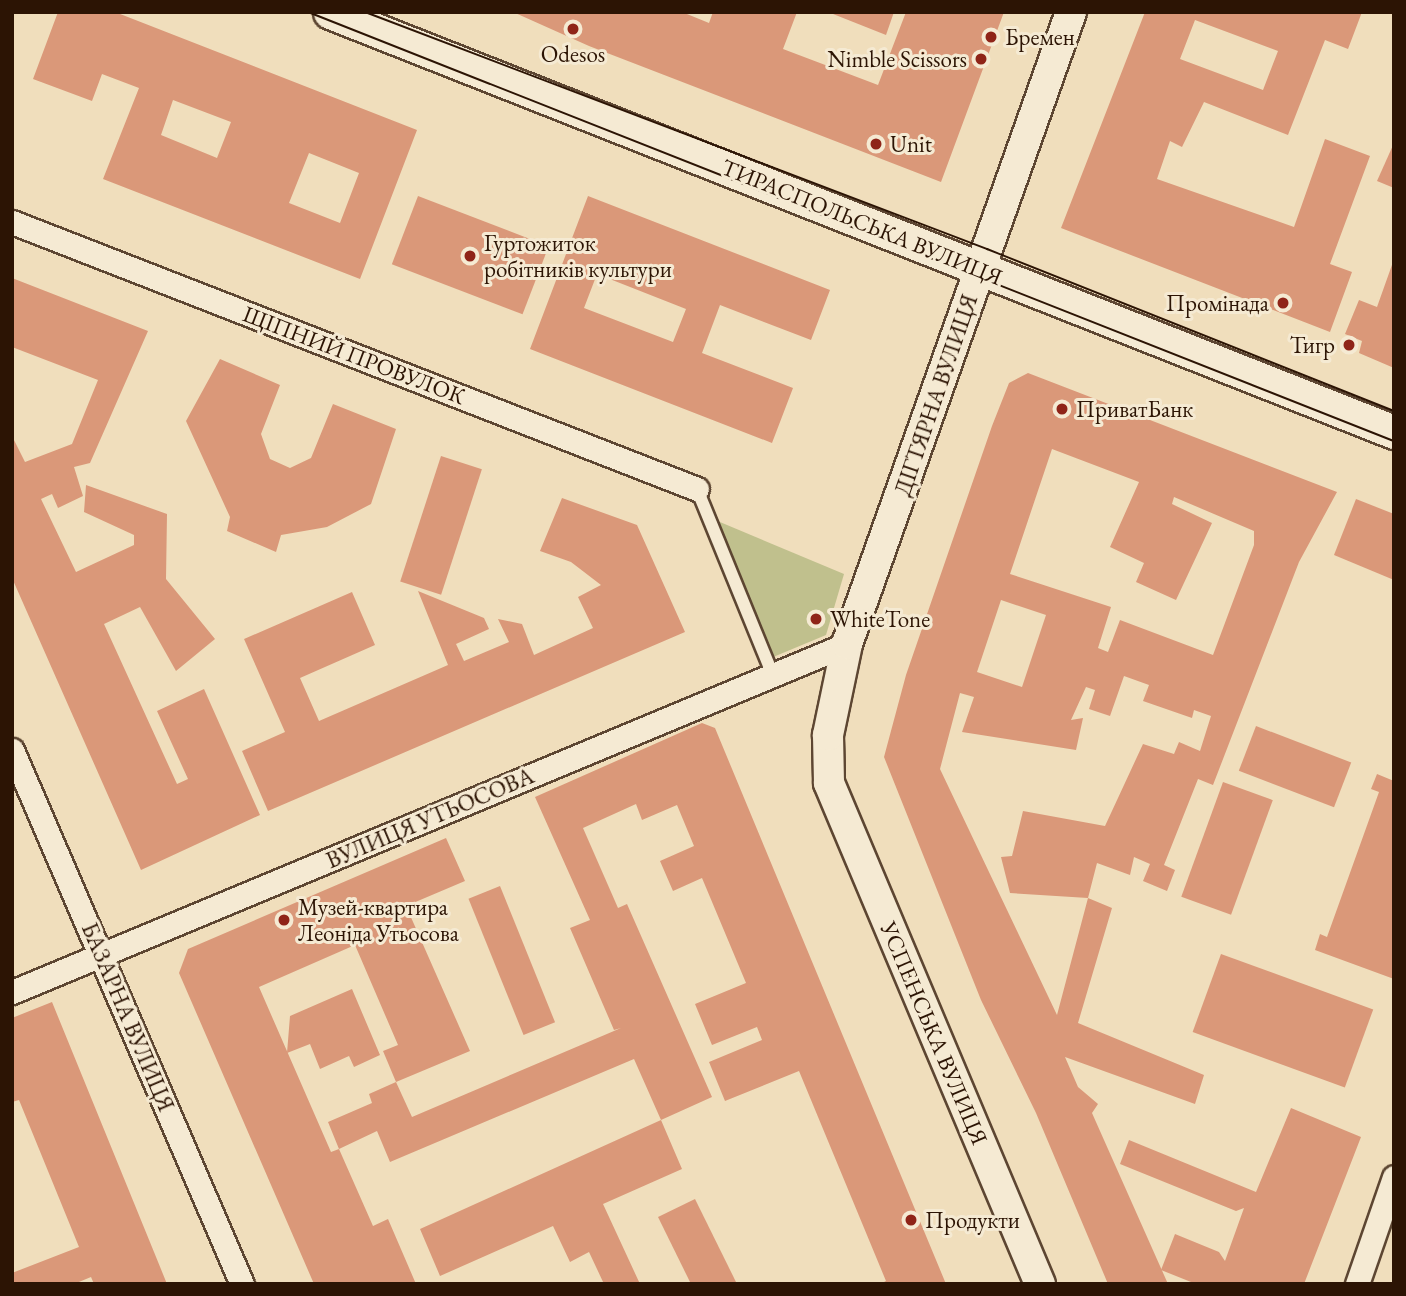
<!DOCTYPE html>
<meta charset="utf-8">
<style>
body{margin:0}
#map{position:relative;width:1406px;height:1296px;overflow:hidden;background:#f0debc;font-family:"EB Garamond",serif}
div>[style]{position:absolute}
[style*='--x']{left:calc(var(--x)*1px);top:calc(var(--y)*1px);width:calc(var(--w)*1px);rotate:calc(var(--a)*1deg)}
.green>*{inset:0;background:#c0c08d}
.building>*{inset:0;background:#da9879;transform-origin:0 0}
.roads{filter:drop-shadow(2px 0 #5d4632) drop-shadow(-2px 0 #5d4632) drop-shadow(0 2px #5d4632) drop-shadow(0 -2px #5d4632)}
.service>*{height:12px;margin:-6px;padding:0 6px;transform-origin:6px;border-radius:6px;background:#f5ead3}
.minor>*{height:23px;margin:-11.5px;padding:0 11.5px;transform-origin:11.5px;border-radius:11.5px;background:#f5ead3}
.tertiary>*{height:30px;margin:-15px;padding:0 15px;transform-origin:15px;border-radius:15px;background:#f5ead3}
.secondary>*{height:33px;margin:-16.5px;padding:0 16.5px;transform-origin:16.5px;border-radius:16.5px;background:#f5ead3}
.tram>*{height:2px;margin:-1px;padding:0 1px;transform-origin:1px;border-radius:1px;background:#2c1404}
.dots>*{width:19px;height:19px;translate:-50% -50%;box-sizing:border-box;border:4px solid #f5ead3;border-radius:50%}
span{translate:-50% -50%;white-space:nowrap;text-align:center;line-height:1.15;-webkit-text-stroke:6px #f5ead3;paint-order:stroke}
.poi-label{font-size:23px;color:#2c1404}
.left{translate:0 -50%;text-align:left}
.right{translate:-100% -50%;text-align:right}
.street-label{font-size:23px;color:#2c1404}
.frame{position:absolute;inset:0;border:14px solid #2c1404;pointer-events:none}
</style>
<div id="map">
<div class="green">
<i style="clip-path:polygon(708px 517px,844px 574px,826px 635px,766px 660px)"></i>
</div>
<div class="building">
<i style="clip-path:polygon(evenodd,58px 12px,115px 12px,417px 130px,360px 279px,103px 179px,139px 88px,102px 74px,92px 101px,33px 79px,58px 12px,173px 100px,231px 122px,217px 158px,161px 135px,173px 100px,58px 12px,309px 153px,359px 173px,340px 223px,289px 203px,309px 153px)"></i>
<i style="clip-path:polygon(513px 12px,682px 12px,709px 23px,713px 12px,797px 12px,783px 49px,878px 85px,906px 12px,1004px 12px,941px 182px,589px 46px)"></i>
<i style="clip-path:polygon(828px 12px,894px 12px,886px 35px)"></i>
<i style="clip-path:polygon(evenodd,1145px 12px,1362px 12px,1348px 49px,1325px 40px,1288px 135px,1204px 102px,1182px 147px,1170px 141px,1157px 179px,1294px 227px,1325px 139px,1370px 156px,1330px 264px,1352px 272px,1330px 332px,1061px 228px,1145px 12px,1195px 20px,1278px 51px,1263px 90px,1180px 59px,1195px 20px)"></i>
<i style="clip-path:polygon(1394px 143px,1394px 188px,1377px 181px)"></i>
<i style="left:418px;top:196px;width:140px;height:73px;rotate:21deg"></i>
<i style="clip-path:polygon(evenodd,588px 196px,830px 290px,811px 340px,720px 305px,702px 353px,793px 388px,772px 443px,530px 349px,588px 196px,597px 274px,686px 309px,673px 342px,584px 308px,597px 274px)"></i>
<i style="clip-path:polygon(1393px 262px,1394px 262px,1394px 368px,1359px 353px,1362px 341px,1345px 334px,1359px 300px,1377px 307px)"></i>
<i style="clip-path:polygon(12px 278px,148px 331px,90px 463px,74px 467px,83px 496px,58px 508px,52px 494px,41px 499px,76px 572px,134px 545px,134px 535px,84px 512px,86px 485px,167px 514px,166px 579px,215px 639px,176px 671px,140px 607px,104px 624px,177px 784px,188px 779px,157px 711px,204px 689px,260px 815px,141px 870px,12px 578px,12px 436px,25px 462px,72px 444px,98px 380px,12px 347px)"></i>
<i style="clip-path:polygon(220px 359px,280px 385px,261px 434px,270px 459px,290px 468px,311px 458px,333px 404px,396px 429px,371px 504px,327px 527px,281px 535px,276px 552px,227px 531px,230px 517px,186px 421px)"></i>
<i style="clip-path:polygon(evenodd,1028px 373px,1337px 492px,1299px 562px,1213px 785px,1198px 779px,1164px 865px,1175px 870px,1167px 891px,1143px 881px,1150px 864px,1134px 857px,1130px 875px,1097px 863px,1088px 898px,1010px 893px,1001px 857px,1012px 856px,1023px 811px,1105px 826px,1143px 744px,1174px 754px,1179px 742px,1200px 751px,1211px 716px,1194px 710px,1192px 718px,1143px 701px,1149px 685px,1124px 676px,1110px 716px,1089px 709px,1095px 690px,1086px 687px,1071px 720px,1083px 718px,1076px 750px,962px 732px,974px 697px,960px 693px,940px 769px,1057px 1015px,1088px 898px,1112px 908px,1078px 1023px,1204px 1075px,1195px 1104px,1065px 1057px,1078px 1087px,1098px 1104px,1092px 1113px,1168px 1284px,1108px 1284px,1036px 1113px,981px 1000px,884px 757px,906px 675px,992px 426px,1009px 383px,1028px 373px,1052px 449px,1139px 482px,1110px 547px,1144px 563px,1136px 582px,1176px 600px,1212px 523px,1172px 504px,1174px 497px,1254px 531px,1254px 545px,1213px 655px,1120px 620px,1108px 652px,1098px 648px,1111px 607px,1010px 574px,1052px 449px,1028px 373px,1001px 600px,1046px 615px,1022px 687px,977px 672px,1001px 600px)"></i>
<i style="left:441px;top:456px;width:43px;height:132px;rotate:18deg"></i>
<i style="clip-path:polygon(562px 498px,637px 525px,685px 632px,268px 811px,242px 751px,285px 732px,244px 639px,352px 592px,375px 645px,300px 678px,319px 721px,448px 665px,418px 591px,484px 618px,489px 629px,456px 644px,464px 661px,509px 642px,498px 619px,522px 624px,534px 655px,593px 628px,578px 597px,601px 585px,571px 562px,540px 551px)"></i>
<i style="clip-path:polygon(1356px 499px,1394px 514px,1394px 580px,1334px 555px)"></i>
<i style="clip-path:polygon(702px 723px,715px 728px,946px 1284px,880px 1284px,886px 1281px,799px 1071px,725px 1101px,709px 1062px,762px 1040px,757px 1027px,712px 1045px,695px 1004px,746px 983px,702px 878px,673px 891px,660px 861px,694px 846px,677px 805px,642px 820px,636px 804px,583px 828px,618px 908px,627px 904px,712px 1097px,661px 1120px,634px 1059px,390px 1162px,377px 1131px,339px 1149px,328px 1122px,372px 1103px,369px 1094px,396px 1082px,412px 1117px,621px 1028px,614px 1030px,570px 928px,590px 920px,535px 797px)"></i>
<i style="left:1256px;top:726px;width:102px;height:48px;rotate:21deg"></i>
<i style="clip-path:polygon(1377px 774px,1394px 781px,1394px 979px,1315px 950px,1320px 934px,1327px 937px,1379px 792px,1371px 789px)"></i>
<i style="left:1223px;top:782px;width:53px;height:122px;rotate:20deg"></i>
<i style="clip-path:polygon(446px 838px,465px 881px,406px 906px,470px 1051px,396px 1082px,383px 1051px,398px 1045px,355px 945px,259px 987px,331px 1152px,339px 1149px,373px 1226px,388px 1219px,416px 1284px,314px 1284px,179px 973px,188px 949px)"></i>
<i style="left:500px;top:886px;width:147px;height:34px;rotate:68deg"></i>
<i style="left:1221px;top:954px;width:162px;height:83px;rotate:20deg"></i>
<i style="clip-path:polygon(352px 989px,380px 1055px,354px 1067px,349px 1056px,320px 1069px,310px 1044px,287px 1053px,290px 1016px)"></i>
<i style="clip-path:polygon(52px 1002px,154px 1252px,167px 1284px,94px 1284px,91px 1277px,74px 1284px,12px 1284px,12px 1273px,79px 1247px,19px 1100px,12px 1102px,12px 1018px)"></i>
<i style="clip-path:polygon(1291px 1108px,1361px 1137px,1304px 1284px,1196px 1284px,1161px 1270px,1175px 1234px,1219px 1252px,1225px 1261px,1244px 1208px,1236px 1211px,1120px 1164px,1129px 1140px,1256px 1192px)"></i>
<i style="clip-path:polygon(661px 1120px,682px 1169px,603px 1204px,640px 1284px,604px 1284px,589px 1252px,570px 1262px,553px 1226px,440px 1276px,420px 1229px)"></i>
<i style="clip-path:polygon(695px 1199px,737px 1284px,691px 1284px,658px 1217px)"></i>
</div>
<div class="roads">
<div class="service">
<i style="--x:697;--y:489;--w:201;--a:67.8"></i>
</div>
<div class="minor">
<i style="--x:12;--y:222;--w:735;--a:21.29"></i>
<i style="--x:12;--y:750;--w:581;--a:66.7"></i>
<i style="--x:12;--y:992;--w:905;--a:-22.62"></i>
<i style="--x:1357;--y:1284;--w:113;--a:-70.9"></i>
</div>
<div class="tertiary">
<i style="--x:1040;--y:1284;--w:544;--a:-112.84"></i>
<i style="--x:829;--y:783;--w:48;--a:-91.2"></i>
<i style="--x:828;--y:735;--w:93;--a:-78.2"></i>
<i style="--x:847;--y:644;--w:671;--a:-70.48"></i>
</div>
<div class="secondary">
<i style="--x:330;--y:12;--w:1144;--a:21.54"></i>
</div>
</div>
<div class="tram">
<i style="--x:308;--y:12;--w:1168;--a:21.56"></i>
<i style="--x:365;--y:12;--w:666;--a:20.86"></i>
<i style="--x:987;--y:249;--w:438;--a:21.7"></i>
</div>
<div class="dots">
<i style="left:573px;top:29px;background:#8f2418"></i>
<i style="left:991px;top:37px;background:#8f2418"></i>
<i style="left:981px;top:59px;background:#8f2418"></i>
<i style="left:876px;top:144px;background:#8f2418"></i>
<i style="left:470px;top:256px;background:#8f2418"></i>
<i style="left:1283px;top:303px;background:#8f2418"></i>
<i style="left:1349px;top:345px;background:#8f2418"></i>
<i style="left:1062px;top:409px;background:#8f2418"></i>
<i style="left:816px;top:619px;background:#8f2418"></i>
<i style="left:284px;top:920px;background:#8f2418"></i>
<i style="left:911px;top:1220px;background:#8f2418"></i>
</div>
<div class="poi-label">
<span class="left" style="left:1005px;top:37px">Бремен</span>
<span style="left:573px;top:54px">Odesos</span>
<span class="right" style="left:967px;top:59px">Nimble Scissors</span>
<span class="left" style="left:890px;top:144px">Unit</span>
<span class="left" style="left:484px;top:256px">Гуртожиток<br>робітників культури</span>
<span class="right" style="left:1269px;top:303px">Промінада</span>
<span class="right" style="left:1335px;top:345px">Тигр</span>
<span class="left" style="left:1076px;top:409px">ПриватБанк</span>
<span class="left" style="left:830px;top:619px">WhiteTone</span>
<span class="left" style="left:298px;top:920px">Музей-квартира<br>Леоніда Утьосова</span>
<span class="left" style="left:925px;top:1220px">Продукти</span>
</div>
<div class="street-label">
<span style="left:862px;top:222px;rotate:22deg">ТИРАСПОЛЬСЬКА ВУЛИЦЯ</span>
<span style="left:354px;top:355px;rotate:21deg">ЩІПНИЙ ПРОВУЛОК</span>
<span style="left:936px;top:395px;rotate:-71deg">ДІГТЯРНА ВУЛИЦЯ</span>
<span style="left:430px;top:818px;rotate:-23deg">ВУЛИЦЯ УТЬОСОВА</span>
<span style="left:128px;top:1017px;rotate:67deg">БАЗАРНА ВУЛИЦЯ</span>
<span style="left:934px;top:1033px;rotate:67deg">УСПЕНСЬКА ВУЛИЦЯ</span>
</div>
<div class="frame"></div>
</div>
